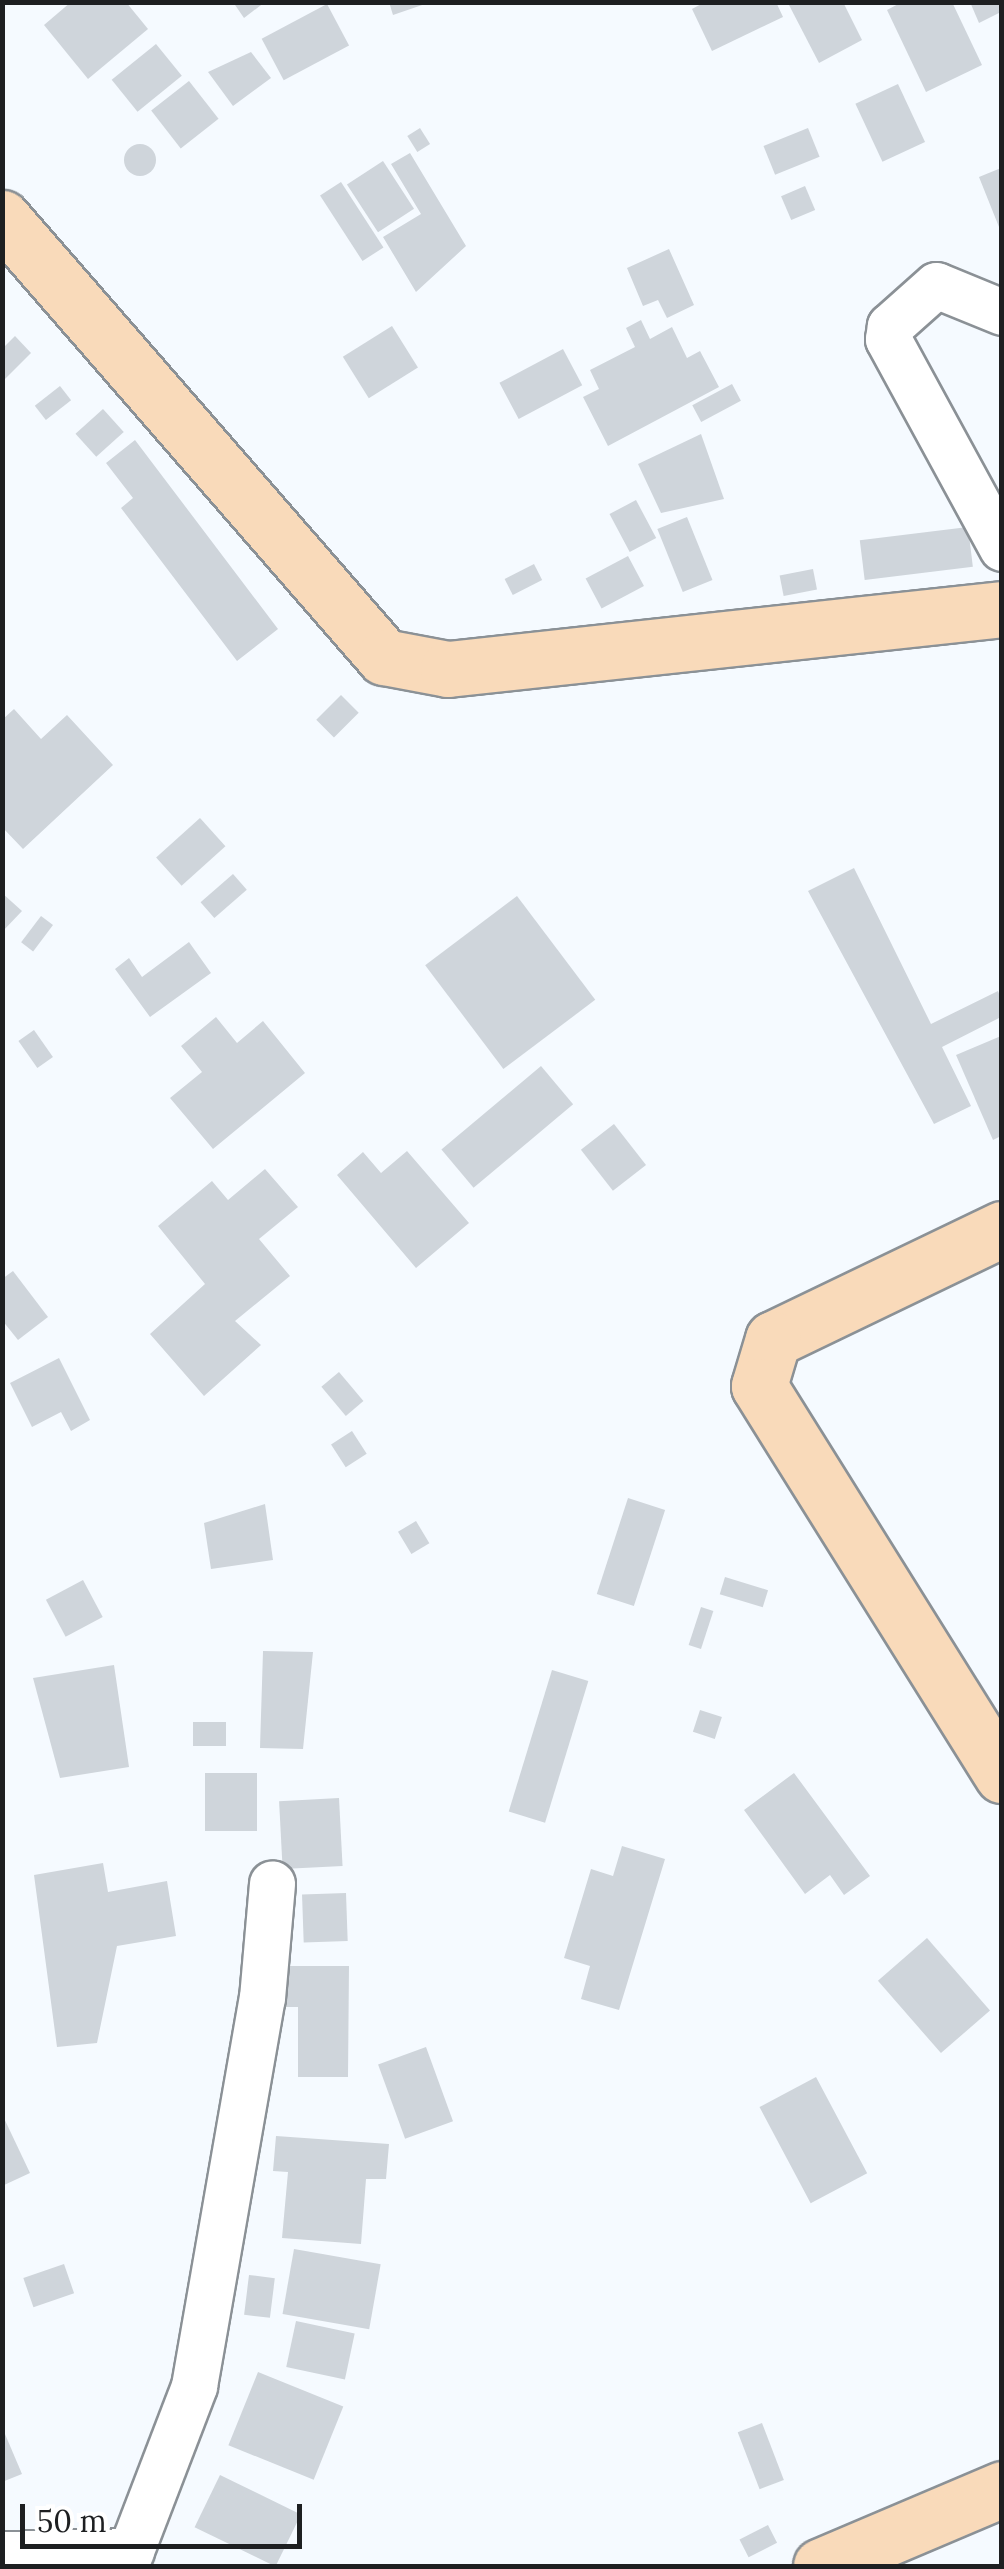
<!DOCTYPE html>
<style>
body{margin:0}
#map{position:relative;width:1004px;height:2569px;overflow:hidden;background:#f5faff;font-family:Lora,serif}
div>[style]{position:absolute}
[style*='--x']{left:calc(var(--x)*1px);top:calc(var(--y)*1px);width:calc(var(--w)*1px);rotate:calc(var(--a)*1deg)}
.building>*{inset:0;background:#cfd5db;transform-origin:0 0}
.round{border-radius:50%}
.roads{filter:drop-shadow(2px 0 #8b9196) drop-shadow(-2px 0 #8b9196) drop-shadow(0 2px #8b9196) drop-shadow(0 -2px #8b9196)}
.street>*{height:45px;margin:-22.5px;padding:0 22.5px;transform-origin:22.5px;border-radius:22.5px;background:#fff}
.secondary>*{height:55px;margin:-27.5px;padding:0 27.5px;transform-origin:27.5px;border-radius:27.5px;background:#f9daba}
span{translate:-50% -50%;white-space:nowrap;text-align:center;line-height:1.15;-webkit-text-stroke:8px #fff;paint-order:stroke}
.frame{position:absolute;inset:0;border:5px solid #1d1f21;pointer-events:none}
.scale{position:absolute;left:20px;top:2504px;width:282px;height:45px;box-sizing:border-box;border:5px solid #1d1f21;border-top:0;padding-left:12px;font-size:30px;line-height:35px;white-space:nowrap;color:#1d1f21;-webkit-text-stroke:8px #fff;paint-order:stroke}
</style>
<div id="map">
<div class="building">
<i style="clip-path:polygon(71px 2px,126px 2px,148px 29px,88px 79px,44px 25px)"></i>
<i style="clip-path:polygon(233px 2px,265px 2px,244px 18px)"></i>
<i style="clip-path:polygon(389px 2px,428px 2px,428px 3px,393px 15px)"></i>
<i style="clip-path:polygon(705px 2px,776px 2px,783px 17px,712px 51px,692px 9px)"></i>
<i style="clip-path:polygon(843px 2px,862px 40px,819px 63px,789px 5px)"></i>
<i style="clip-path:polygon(902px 2px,952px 2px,982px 65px,926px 92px,887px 10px)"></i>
<i style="clip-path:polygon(970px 2px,1001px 2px,1001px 12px,979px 23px)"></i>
<i style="left:327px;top:4px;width:47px;height:74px;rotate:62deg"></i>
<i style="left:156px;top:44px;width:41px;height:57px;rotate:51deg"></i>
<i style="clip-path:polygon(251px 52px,271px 78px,233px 106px,208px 72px)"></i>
<i style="left:189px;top:81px;width:48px;height:48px;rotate:52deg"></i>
<i style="left:898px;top:84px;width:64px;height:47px;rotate:65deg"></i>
<i style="left:420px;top:128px;width:19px;height:15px;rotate:58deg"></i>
<i style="left:808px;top:128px;width:31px;height:48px;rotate:68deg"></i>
<i class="round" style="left:124px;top:144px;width:32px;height:32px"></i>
<i style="clip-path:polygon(410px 153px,466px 246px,416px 292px,383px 237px,421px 214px,391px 164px)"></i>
<i style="left:383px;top:161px;width:57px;height:43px;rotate:57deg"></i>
<i style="clip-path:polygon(1001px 168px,1001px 232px,979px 177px)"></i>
<i style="left:341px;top:182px;width:78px;height:25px;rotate:57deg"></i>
<i style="left:805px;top:186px;width:26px;height:26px;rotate:67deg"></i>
<i style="clip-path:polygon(669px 249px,694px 305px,667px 318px,658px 300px,643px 306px,627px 268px)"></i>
<i style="clip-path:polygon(641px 320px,650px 339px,672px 327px,687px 358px,700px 351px,719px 387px,608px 446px,583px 397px,599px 389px,590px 370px,635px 347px,626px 328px)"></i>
<i style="left:392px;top:326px;width:49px;height:58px;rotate:58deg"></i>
<i style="clip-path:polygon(15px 336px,31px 353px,2px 382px,2px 349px)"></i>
<i style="left:563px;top:349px;width:41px;height:72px;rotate:62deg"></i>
<i style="left:732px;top:384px;width:19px;height:45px;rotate:62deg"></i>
<i style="left:60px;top:386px;width:18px;height:32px;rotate:52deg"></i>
<i style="left:103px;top:409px;width:31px;height:37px;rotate:48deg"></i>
<i style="clip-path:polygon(701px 434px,724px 499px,661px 513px,638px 464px)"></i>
<i style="clip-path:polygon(135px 440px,278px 629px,237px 661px,121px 508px,133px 498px,106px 463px)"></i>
<i style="left:636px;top:500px;width:43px;height:30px;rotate:62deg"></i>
<i style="left:687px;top:517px;width:68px;height:32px;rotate:68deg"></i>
<i style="left:968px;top:527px;width:40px;height:109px;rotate:83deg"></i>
<i style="left:628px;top:556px;width:34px;height:48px;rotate:62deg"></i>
<i style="left:534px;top:564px;width:18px;height:33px;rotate:63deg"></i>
<i style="left:813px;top:569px;width:21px;height:34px;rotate:79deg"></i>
<i style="left:341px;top:695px;width:25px;height:35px;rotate:45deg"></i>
<i style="clip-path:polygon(14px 709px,41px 739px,67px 715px,113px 765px,23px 849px,2px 827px,2px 720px)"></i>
<i style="left:200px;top:818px;width:38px;height:59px;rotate:48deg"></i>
<i style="clip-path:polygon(854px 868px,931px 1024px,998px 991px,1001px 999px,1001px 1017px,942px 1047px,971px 1106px,934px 1124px,808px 891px)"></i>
<i style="left:233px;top:874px;width:21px;height:43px;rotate:49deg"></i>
<i style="clip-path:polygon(2px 893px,22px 911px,2px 932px)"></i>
<i style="left:517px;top:896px;width:130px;height:115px;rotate:53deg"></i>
<i style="left:41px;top:916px;width:15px;height:33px;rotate:37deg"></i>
<i style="clip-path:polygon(189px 942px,211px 973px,150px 1017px,115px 969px,129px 958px,142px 977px)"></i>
<i style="clip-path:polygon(216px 1017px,237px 1043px,263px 1021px,305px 1073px,213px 1149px,170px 1098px,202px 1072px,181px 1046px)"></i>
<i style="left:34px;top:1030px;width:33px;height:19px;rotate:55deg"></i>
<i style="clip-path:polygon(1001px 1036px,1001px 1136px,993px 1140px,956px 1055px)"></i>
<i style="left:541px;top:1066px;width:50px;height:130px;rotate:50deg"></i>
<i style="left:614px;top:1124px;width:52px;height:42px;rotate:52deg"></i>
<i style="clip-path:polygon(407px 1151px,469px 1223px,416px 1268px,337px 1175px,363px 1152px,381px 1173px)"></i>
<i style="clip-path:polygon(265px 1169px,298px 1207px,259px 1239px,290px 1276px,235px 1321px,261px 1345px,204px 1396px,150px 1334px,205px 1284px,158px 1226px,212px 1181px,228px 1200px)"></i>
<i style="clip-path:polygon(13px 1271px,48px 1317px,18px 1340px,2px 1320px,2px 1279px)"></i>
<i style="clip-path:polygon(59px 1358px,90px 1420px,71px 1431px,61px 1412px,32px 1427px,10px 1383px)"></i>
<i style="left:339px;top:1372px;width:38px;height:23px;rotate:50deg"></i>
<i style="left:352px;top:1431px;width:27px;height:25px;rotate:57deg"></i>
<i style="left:628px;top:1498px;width:39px;height:101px;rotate:18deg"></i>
<i style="clip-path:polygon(265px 1504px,273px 1560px,211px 1569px,204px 1523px)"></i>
<i style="left:416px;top:1521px;width:26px;height:21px;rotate:59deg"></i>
<i style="left:725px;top:1577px;width:45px;height:18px;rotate:17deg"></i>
<i style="left:83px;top:1580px;width:42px;height:42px;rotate:62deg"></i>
<i style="left:701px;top:1607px;width:13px;height:40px;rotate:18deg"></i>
<i style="clip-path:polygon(263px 1651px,313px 1652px,303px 1749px,260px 1748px)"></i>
<i style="clip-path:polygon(114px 1665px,129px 1767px,60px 1778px,33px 1678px)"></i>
<i style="left:552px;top:1670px;width:38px;height:148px;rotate:17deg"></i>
<i style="left:700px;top:1710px;width:23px;height:23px;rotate:18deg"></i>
<i style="left:193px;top:1722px;width:33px;height:24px"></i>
<i style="left:205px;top:1773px;width:52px;height:58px"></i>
<i style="clip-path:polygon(794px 1773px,870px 1876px,844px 1895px,830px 1875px,805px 1894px,744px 1810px)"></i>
<i style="left:339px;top:1798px;width:68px;height:60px;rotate:87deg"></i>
<i style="clip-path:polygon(622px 1846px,665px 1859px,619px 2010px,581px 1999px,590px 1966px,564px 1958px,591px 1869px,613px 1876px)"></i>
<i style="clip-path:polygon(103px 1863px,108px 1892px,167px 1881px,176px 1936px,117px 1946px,97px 2043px,57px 2047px,34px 1875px)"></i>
<i style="left:346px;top:1893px;width:48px;height:44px;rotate:88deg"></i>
<i style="left:927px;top:1938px;width:96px;height:65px;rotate:49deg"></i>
<i style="clip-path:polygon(284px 1966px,349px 1966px,348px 2077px,298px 2077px,298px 2007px,284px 2007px)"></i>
<i style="left:426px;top:2047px;width:79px;height:51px;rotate:70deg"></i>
<i style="left:816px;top:2077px;width:109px;height:64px;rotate:62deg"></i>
<i style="clip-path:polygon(2px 2114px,30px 2173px,2px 2186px)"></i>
<i style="clip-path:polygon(276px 2136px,389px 2144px,386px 2179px,366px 2179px,361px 2244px,282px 2238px,288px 2172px,273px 2171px)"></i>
<i style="left:294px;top:2249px;width:88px;height:66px;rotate:10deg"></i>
<i style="left:64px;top:2264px;width:31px;height:43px;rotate:71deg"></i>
<i style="left:249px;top:2275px;width:26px;height:40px;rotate:7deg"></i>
<i style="left:296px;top:2321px;width:60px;height:47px;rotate:12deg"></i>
<i style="left:258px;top:2372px;width:92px;height:79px;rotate:22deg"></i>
<i style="left:762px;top:2423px;width:61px;height:26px;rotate:69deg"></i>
<i style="clip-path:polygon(2px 2427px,22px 2474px,2px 2482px)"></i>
<i style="left:220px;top:2475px;width:90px;height:58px;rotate:26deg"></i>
<i style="left:768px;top:2525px;width:20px;height:32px;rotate:63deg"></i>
</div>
<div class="roads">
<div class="street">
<i style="--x:1002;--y:312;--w:71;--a:-157.8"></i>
<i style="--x:936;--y:285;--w:62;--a:138.3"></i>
<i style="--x:890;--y:326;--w:13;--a:99"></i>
<i style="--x:888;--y:339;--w:238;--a:61.4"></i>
<i style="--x:2;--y:2554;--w:129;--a:-1.3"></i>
<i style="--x:125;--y:2566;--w:193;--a:-69"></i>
<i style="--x:194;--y:2386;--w:394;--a:-80.1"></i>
<i style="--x:262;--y:1998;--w:115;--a:-85"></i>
</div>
<div class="secondary">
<i style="--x:2;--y:218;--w:582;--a:48.97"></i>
<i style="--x:384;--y:657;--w:65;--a:10.6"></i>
<i style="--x:448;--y:669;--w:557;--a:-6.18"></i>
<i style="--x:1002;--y:1229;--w:254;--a:154.3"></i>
<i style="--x:773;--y:1339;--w:49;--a:106.6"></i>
<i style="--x:759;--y:1386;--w:459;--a:58"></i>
<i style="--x:821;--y:2566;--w:197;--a:-23"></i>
</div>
</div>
<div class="frame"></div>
<div class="scale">50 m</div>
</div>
